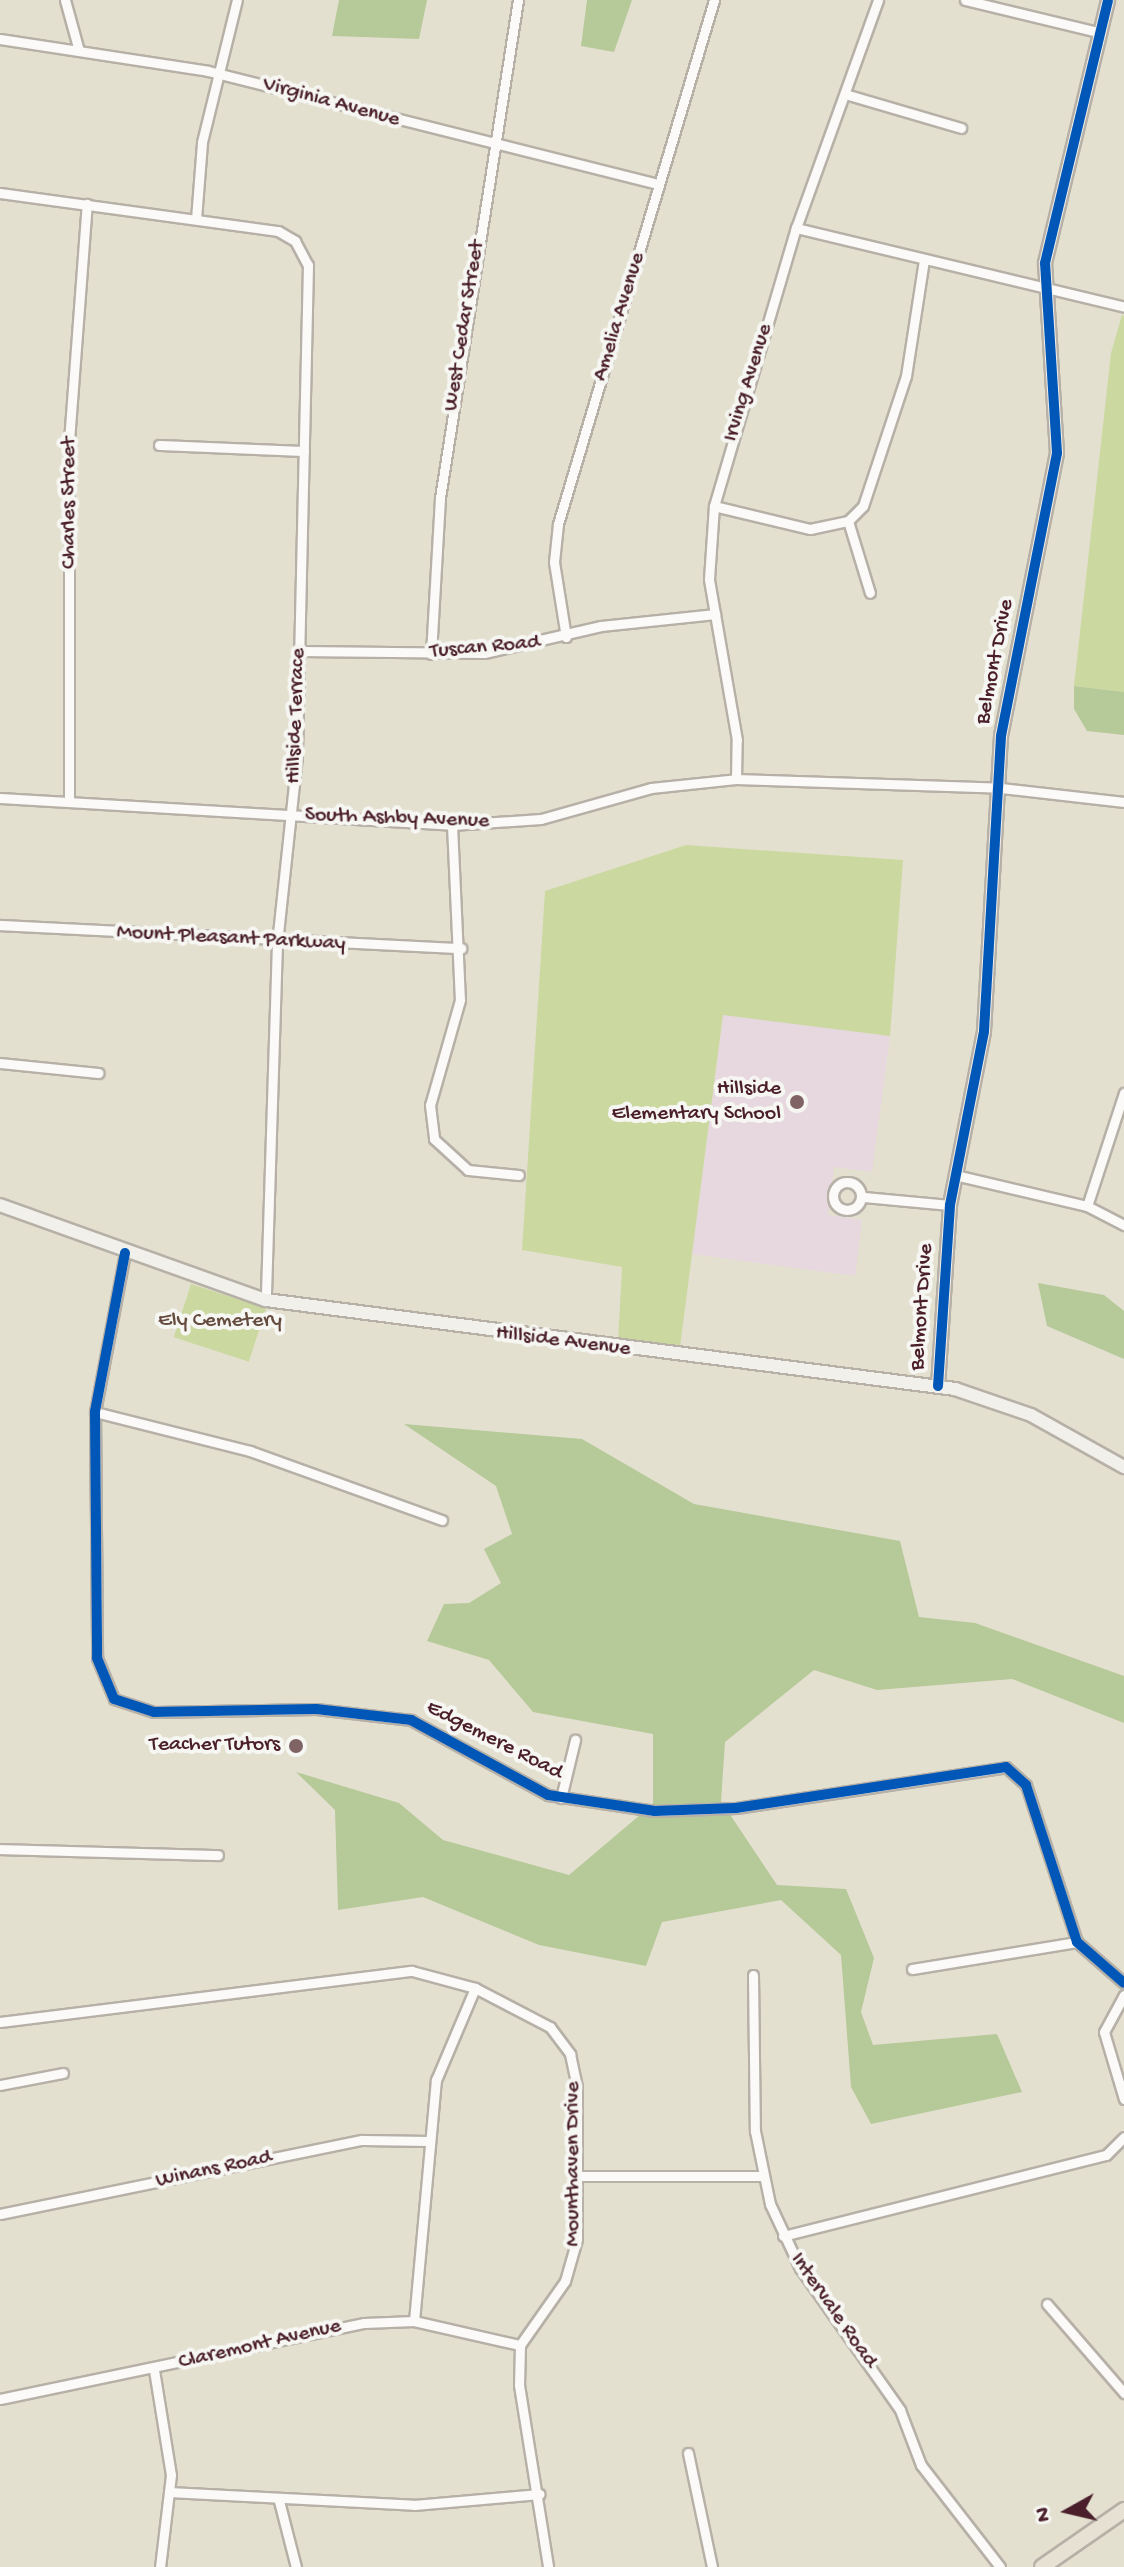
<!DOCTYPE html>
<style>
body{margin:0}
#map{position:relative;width:1124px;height:2567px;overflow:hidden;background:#e4e0d0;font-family:"Gochi Hand",sans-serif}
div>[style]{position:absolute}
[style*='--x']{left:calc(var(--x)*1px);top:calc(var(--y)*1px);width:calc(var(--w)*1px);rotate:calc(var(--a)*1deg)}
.built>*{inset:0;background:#e7d8e0}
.green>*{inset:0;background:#cbd9a1;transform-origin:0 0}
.forest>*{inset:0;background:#b6c998}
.roads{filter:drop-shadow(2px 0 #b6b0a7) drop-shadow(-2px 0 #b6b0a7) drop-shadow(0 2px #b6b0a7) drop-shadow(0 -2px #b6b0a7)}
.street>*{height:9px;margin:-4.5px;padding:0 4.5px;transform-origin:4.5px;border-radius:4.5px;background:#fbfaf8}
.street>.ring{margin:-4.5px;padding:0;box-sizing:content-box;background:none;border:9px solid #fbfaf8;border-radius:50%}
.secondary>*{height:12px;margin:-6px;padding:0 6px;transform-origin:6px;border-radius:6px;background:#f2f0ea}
.primary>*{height:14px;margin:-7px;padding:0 7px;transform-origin:7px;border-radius:7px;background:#e7e1d3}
.cycleway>*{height:10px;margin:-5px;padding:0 5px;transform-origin:5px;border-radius:5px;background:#0057b8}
.dots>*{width:22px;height:22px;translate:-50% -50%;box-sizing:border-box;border:4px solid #f6f6f2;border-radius:50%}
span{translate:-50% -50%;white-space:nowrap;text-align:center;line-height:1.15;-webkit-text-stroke:8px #f6f6f2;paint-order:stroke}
.street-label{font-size:22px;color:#4a1f2b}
.poi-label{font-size:22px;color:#4a1f2b}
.right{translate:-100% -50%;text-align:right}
.park-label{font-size:22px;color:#654c3f}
.north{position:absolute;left:1028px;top:2471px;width:80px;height:80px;-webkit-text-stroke:6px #f6f6f2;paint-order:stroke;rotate:262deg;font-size:22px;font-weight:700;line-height:32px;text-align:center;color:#4a1f2b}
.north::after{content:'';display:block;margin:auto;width:28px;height:36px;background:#4a1f2b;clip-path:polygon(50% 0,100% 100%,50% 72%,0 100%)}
</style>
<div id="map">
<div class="built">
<i style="clip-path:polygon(723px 1014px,890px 1036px,872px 1172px,834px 1167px,828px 1215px,862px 1220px,855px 1276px,692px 1254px)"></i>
</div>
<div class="green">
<i style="clip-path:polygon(1122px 315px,1124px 316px,1124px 692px,1074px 686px,1111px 353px)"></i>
<i style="clip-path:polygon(686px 845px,903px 860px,890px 1036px,723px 1015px,680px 1347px,618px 1342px,622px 1267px,522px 1250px,545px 891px)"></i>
<i style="left:191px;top:1284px;width:79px;height:56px;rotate:18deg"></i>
</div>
<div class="forest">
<i style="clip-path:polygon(339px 0,427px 0,419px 39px,332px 36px)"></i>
<i style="clip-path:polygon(587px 0,632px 0,614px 52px,581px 46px)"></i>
<i style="clip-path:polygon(1074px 686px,1124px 692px,1124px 735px,1087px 731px,1074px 709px)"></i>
<i style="clip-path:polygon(1038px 1283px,1104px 1295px,1124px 1311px,1124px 1359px,1047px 1326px)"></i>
<i style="clip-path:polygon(404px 1424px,582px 1439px,694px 1504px,900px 1541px,919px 1617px,975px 1623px,1124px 1676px,1124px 1723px,1012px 1679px,877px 1690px,814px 1670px,725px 1742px,721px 1801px,777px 1885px,846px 1889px,874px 1958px,861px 2012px,873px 2045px,997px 2034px,1022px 2092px,871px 2124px,851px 2087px,841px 1955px,781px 1900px,662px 1922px,646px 1966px,539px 1945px,423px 1897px,338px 1910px,335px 1810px,296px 1772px,399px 1803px,443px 1840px,569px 1875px,653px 1804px,653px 1734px,533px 1712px,489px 1660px,427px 1641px,444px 1604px,469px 1603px,501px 1583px,484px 1549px,512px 1534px,496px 1486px)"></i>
</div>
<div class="roads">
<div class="street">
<i style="--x:65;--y:0;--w:53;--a:74.6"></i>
<i style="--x:965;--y:0;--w:140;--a:13.6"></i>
<i style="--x:0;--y:39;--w:210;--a:8.7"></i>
<i style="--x:208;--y:71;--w:465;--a:14.1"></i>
<i style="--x:845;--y:94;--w:121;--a:16.3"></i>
<i style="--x:0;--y:193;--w:281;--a:7.8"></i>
<i style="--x:278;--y:231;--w:20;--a:30"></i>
<i style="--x:295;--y:241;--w:27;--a:62"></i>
<i style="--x:308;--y:265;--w:491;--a:91.3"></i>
<i style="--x:297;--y:756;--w:188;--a:96.1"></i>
<i style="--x:277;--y:943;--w:357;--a:91.8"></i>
<i style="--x:196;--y:219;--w:77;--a:-85.5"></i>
<i style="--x:202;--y:142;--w:146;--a:-76.2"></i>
<i style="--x:796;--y:228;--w:337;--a:13.5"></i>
<i style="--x:159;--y:445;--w:145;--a:2.4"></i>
<i style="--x:714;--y:506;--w:99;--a:13.5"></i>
<i style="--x:810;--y:529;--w:39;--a:-12"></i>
<i style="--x:848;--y:521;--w:21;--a:-45"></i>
<i style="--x:863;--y:506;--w:137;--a:-71.7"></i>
<i style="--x:906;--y:376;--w:117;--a:-81.2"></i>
<i style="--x:848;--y:521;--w:75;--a:73"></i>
<i style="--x:566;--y:637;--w:76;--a:-99.1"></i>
<i style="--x:554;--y:562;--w:38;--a:-84"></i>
<i style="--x:558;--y:524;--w:547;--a:-73.42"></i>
<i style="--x:300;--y:651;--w:184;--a:0.6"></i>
<i style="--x:484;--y:653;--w:120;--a:-13"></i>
<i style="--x:601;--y:626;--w:115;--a:-6"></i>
<i style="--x:431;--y:654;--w:156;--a:-86.7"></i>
<i style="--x:440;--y:498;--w:504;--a:-81.1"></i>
<i style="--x:736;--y:779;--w:39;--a:-89"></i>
<i style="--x:737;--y:740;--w:163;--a:-99.9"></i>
<i style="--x:709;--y:579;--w:73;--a:-86.1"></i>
<i style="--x:714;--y:506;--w:290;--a:-73.6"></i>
<i style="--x:796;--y:228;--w:242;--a:-70.2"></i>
<i style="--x:0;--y:798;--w:453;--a:3.4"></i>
<i style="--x:452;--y:825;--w:89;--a:-3.9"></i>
<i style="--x:541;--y:819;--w:114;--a:-15.7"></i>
<i style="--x:651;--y:788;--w:85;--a:-6"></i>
<i style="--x:736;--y:779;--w:265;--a:1.9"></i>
<i style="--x:1001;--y:788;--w:124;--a:6.5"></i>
<i style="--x:69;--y:802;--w:361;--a:-90"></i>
<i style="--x:69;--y:441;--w:238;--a:-85.7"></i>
<i style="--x:452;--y:825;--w:175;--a:87.4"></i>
<i style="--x:460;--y:1000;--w:109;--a:105.9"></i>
<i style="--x:430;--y:1105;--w:34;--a:83"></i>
<i style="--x:434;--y:1139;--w:46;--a:42.4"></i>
<i style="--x:468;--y:1170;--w:51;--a:5.6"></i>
<i style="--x:0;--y:925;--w:462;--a:2.9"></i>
<i style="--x:0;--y:1063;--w:99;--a:5.8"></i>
<i style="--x:955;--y:1175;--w:136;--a:13.2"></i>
<i style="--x:1087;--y:1206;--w:42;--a:27.2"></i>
<i class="ring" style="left:833px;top:1182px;width:19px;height:19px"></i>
<i style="--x:864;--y:1197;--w:86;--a:5.3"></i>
<i style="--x:1087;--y:1206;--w:119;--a:-71.9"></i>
<i style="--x:125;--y:1253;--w:162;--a:100.7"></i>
<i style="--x:95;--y:1412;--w:246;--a:89.5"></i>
<i style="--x:97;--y:1658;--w:44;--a:67.5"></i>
<i style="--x:114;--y:1699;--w:42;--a:18"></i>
<i style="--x:154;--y:1712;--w:162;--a:-1.1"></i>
<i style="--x:316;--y:1709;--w:96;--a:6.6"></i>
<i style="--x:411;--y:1720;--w:156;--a:28.7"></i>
<i style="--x:548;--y:1795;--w:108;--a:8.5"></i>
<i style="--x:655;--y:1811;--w:81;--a:-2.1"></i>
<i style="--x:736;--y:1808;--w:273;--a:-8.6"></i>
<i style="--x:1006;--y:1767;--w:27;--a:42"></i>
<i style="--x:1026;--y:1785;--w:165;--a:72"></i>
<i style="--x:1077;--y:1942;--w:62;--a:41.1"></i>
<i style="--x:95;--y:1412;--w:160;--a:14.1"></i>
<i style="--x:250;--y:1451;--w:204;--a:19.8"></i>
<i style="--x:561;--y:1798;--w:60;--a:-76.4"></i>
<i style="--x:0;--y:1849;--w:218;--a:1.6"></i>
<i style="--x:912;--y:1969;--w:167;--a:-9.3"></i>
<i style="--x:753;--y:1975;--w:156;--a:89.3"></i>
<i style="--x:755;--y:2131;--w:75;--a:78.4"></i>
<i style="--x:770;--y:2204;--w:71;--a:64.9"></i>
<i style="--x:800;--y:2268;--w:174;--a:54.8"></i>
<i style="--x:900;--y:2410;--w:59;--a:69.1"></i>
<i style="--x:921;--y:2465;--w:129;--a:52.2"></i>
<i style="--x:1124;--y:1995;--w:42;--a:118.4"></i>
<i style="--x:1104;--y:2032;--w:70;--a:73.4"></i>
<i style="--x:0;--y:2022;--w:415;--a:-7.1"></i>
<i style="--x:412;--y:1971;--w:65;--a:15.1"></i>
<i style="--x:475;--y:1988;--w:85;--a:27.5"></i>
<i style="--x:550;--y:2027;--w:34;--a:53"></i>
<i style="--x:570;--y:2054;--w:34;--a:78"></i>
<i style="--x:577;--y:2087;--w:152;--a:90"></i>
<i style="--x:577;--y:2239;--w:44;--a:105.9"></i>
<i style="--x:565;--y:2281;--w:78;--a:125.1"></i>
<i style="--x:520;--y:2345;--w:40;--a:91.4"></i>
<i style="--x:519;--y:2385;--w:184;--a:80.9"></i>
<i style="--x:0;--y:2085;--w:64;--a:-10.8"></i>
<i style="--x:578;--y:2176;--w:184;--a:0"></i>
<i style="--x:0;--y:2214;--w:369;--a:-11.6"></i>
<i style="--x:362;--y:2140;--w:67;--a:0.9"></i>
<i style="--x:783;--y:2236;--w:333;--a:-14.1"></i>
<i style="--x:1106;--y:2155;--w:25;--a:-45"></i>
<i style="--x:1047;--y:2304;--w:118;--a:49.1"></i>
<i style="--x:414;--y:2321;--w:242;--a:-84.8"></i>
<i style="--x:436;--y:2080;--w:100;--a:-67"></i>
<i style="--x:154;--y:2370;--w:106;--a:80.8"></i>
<i style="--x:171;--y:2475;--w:93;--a:96.8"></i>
<i style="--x:0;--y:2399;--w:372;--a:-11.8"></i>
<i style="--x:364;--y:2323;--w:50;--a:-2.3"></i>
<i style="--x:414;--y:2321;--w:109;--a:12.8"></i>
<i style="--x:688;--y:2453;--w:116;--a:78.1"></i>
<i style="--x:169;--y:2492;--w:245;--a:3"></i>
<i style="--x:414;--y:2505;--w:126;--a:-5"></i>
<i style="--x:279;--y:2501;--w:68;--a:75.6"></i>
</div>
<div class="secondary">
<i style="--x:0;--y:1205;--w:282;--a:19.7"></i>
<i style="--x:266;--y:1300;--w:695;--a:7.36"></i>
<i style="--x:955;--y:1389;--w:80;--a:18.9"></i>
<i style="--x:1031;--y:1415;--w:107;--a:29.2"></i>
<i style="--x:938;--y:1386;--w:181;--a:-86.2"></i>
<i style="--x:950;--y:1205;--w:177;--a:-78.9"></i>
<i style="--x:984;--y:1031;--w:295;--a:-86.7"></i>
<i style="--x:1001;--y:736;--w:288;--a:-78.8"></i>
<i style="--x:1057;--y:453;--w:190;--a:-93.6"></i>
<i style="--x:1045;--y:263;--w:270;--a:-76.5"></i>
</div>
<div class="primary">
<i style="--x:1042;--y:2567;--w:100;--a:-34.8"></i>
</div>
</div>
<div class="cycleway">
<i style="--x:125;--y:1253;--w:162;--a:100.7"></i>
<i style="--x:95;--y:1412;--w:246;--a:89.5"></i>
<i style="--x:97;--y:1658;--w:44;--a:67.5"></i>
<i style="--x:114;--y:1699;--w:42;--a:18"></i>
<i style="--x:154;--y:1712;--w:162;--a:-1.1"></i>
<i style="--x:316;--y:1709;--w:96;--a:6.6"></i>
<i style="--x:411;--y:1720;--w:156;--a:28.7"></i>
<i style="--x:548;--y:1795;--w:108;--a:8.5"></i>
<i style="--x:655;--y:1811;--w:81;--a:-2.1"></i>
<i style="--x:736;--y:1808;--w:273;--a:-8.6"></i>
<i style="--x:1006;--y:1767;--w:27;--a:42"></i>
<i style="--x:1026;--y:1785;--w:165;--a:72"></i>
<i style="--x:1077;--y:1942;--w:62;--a:41.1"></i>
<i style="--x:938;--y:1386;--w:181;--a:-86.2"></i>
<i style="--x:950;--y:1205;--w:177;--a:-78.9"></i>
<i style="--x:984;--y:1031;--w:295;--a:-86.7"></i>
<i style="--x:1001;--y:736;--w:288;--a:-78.8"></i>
<i style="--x:1057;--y:453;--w:190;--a:-93.6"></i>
<i style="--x:1045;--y:263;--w:270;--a:-76.5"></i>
</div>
<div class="dots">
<i style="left:797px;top:1102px;background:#806365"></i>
<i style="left:296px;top:1746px;background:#806365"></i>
</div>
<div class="street-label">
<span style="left:331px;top:103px;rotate:15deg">Virginia Avenue</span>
<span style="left:620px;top:317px;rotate:-73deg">Amelia Avenue</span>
<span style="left:465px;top:326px;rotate:-81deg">West Cedar Street</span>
<span style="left:749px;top:383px;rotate:-73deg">Irving Avenue</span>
<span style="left:70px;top:503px;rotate:-90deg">Charles Street</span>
<span style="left:485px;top:648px;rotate:-5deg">Tuscan Road</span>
<span style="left:996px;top:662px;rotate:-79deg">Belmont Drive</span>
<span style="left:297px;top:716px;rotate:-88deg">Hillside Terrace</span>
<span style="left:397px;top:819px;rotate:2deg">South Ashby Avenue</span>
<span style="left:231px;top:939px;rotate:3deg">Mount Pleasant Parkway</span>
<span style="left:923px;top:1307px;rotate:-86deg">Belmont Drive</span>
<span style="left:563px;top:1342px;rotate:7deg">Hillside Avenue</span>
<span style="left:494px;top:1741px;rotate:27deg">Edgemere Road</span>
<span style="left:574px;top:2164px;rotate:-90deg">Mounthaven Drive</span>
<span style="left:214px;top:2170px;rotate:-12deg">Winans Road</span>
<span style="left:833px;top:2311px;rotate:55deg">Intervale Road</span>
<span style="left:260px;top:2345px;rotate:-13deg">Claremont Avenue</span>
</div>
<div class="poi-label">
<span class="right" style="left:781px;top:1102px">Hillside<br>Elementary School</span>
<span class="right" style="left:280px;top:1746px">Teacher Tutors</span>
</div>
<div class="park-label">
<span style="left:220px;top:1322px">Ely Cemetery</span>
</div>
<div class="north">N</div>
</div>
